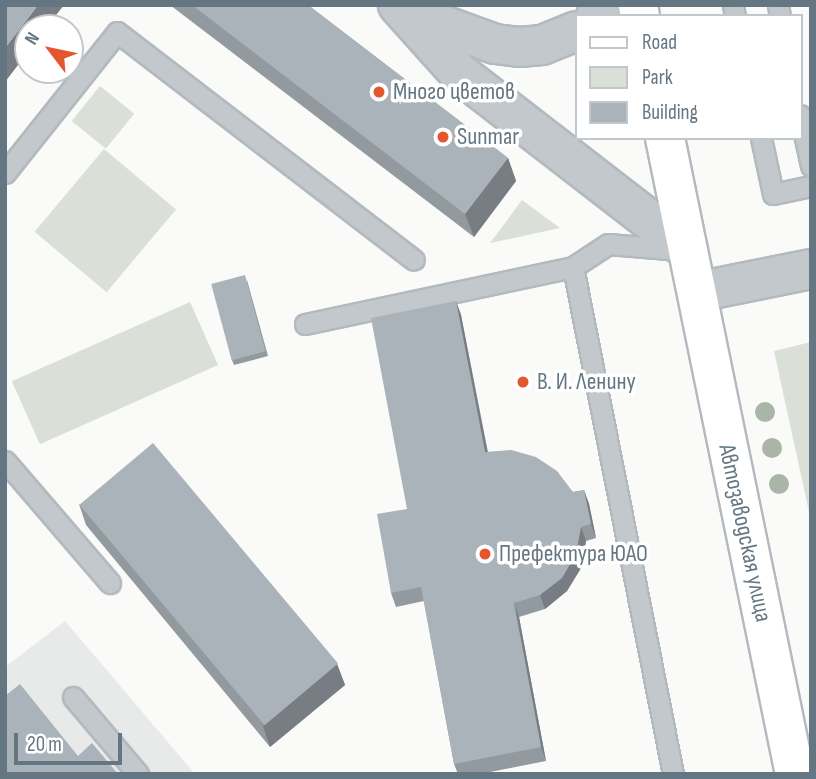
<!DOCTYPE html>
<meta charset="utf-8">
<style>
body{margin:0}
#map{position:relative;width:816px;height:779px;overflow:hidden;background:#fafaf8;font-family:"Sofia Sans Condensed",sans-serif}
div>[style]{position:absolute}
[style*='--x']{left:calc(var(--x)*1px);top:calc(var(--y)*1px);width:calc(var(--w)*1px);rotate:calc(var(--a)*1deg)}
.built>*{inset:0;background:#e8e9e9}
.green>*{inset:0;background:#dadfd7;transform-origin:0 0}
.roads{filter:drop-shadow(2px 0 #b3babf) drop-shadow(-2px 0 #b3babf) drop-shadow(0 2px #b3babf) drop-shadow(0 -2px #b3babf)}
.service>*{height:19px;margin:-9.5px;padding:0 9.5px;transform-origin:9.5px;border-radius:9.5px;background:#c3c8cc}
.tertiary>*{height:38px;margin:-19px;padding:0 19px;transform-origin:19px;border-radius:19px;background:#c3c8cc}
.secondary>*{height:38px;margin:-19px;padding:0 19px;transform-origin:19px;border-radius:19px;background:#fff}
.trees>*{width:20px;height:20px;margin:-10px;border-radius:50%;background:#aab4a7}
.wall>*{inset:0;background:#929a9f}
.shaded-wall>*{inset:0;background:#777d82}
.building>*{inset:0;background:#aab3b9;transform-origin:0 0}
.dots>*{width:19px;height:19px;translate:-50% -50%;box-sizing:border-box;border:4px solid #fff;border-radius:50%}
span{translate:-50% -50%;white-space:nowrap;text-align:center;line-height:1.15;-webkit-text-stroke:7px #fff;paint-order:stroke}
.poi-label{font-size:24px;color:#657683}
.left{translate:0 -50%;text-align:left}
.street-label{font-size:24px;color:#657683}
.frame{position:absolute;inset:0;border:7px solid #657683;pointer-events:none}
.legend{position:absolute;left:575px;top:14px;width:228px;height:126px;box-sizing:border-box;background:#fff;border:2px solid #c1c8cd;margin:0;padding:9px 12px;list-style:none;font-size:21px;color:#657683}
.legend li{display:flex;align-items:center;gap:14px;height:35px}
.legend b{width:35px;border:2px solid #c1c8cd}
.north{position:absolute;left:14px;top:14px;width:70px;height:70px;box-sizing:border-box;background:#fff;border:2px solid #c1c8cd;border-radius:50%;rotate:302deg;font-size:19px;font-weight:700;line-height:28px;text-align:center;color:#657683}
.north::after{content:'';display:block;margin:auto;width:24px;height:32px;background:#e4572e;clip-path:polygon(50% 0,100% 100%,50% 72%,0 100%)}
.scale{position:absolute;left:14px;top:733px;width:108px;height:32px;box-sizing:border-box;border:4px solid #657683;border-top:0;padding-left:9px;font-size:21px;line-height:24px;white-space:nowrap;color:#657683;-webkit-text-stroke:5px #fff;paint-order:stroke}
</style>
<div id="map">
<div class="built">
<i style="clip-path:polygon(65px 621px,195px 774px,5px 774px,5px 667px)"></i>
</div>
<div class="green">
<i style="left:100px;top:86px;width:44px;height:45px;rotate:39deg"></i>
<i style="left:104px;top:149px;width:94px;height:108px;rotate:40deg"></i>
<i style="clip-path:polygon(522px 200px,560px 228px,490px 243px)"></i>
<i style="left:190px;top:302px;width:69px;height:195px;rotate:66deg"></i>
<i style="clip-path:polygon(811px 342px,811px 521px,774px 351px)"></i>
</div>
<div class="roads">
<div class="service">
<i style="--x:733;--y:5;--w:11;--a:80"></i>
<i style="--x:778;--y:5;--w:11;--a:80"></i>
<i style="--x:800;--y:115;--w:52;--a:77.8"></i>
<i style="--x:761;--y:138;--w:57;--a:77.9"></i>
<i style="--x:773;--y:194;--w:39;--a:-12"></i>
<i style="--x:5;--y:173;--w:180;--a:-51.5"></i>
<i style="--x:117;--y:32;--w:374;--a:37.5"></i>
<i style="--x:573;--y:267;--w:517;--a:78.84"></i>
<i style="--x:305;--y:324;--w:274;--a:-12"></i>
<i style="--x:573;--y:267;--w:42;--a:-33.3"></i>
<i style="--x:608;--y:244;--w:72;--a:4.8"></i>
<i style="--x:5;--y:461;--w:161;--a:49.3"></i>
<i style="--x:73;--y:697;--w:101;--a:49.8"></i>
</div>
<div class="tertiary">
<i style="--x:398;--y:5;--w:91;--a:48.1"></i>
<i style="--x:459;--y:73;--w:289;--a:37.7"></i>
<i style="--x:410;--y:13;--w:90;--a:20"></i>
<i style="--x:495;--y:44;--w:24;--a:7"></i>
<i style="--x:519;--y:47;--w:23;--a:-5"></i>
<i style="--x:542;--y:45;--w:37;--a:-22"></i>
<i style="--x:596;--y:16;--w:14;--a:-54"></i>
<i style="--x:697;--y:292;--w:116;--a:-11.4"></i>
</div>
<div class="secondary">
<i style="--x:638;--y:5;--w:11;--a:80"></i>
<i style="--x:665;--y:138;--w:649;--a:78.45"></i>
</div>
</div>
<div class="trees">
<i style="left:765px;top:412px"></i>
<i style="left:772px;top:448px"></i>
<i style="left:779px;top:484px"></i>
</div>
<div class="wall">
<i style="clip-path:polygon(170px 5px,308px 5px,508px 158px,516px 181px,474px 237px)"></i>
<i style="clip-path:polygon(247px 280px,268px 356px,234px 365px,232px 360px)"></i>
<i style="clip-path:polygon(456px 301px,461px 315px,488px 452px,573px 492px,584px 490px,589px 504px,596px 538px,586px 541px,581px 568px,567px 591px,545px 609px,519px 617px,546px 761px,480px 774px,458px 774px,454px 764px,424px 601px,396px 607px,391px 593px,407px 509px)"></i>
<i style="clip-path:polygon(79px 504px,337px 664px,345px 685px,270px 747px,86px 525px)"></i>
</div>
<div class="shaded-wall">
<i style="clip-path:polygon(38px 5px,64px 5px,46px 28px,28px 28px,28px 52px,5px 82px,5px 48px)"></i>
<i style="clip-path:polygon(508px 158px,516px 181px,474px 237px,465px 214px)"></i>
<i style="clip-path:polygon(456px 301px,461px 315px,490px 466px,485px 452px)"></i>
<i style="clip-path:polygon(584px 490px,589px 504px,596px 538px,591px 524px)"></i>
<i style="clip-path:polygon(581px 527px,586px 541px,581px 568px,567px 591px,545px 609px,540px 595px)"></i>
<i style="clip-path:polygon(514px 603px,519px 617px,546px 761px,541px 747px)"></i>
<i style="clip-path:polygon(337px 664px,345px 685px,270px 747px,263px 726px)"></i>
</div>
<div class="building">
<i style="clip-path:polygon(5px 5px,38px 5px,5px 48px)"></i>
<i style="clip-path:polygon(192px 5px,308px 5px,508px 158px,465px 214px)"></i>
<i style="left:245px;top:275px;width:79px;height:35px;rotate:75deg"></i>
<i style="clip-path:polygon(456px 301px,485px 452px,511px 450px,536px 457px,557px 471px,573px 492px,584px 490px,591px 524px,581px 527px,576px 554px,562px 578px,540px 595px,514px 603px,541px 747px,454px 764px,421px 587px,391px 593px,377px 514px,407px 509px,371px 318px)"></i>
<i style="left:153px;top:443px;width:288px;height:96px;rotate:50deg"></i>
<i style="clip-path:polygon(20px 684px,78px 756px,92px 743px,118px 774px,5px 774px,5px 696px)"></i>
</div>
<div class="dots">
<i style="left:379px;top:92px;background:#e4572e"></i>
<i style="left:443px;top:137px;background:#e4572e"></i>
<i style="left:523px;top:382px;background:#e4572e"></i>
<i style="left:485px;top:554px;background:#e4572e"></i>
</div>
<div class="poi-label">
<span class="left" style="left:393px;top:92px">Много цветов</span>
<span class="left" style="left:457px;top:137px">Sunmar</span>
<span class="left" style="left:537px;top:382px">В. И. Ленину</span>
<span class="left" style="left:499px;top:554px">Префектура ЮАО</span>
</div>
<div class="street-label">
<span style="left:745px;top:533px;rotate:78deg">Автозаводская улица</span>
</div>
<div class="frame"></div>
<ul class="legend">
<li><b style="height:9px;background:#fff"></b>Road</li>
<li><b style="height:19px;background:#dadfd7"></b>Park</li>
<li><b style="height:19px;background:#aab3b9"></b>Building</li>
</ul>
<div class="north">N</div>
<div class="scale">20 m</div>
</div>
